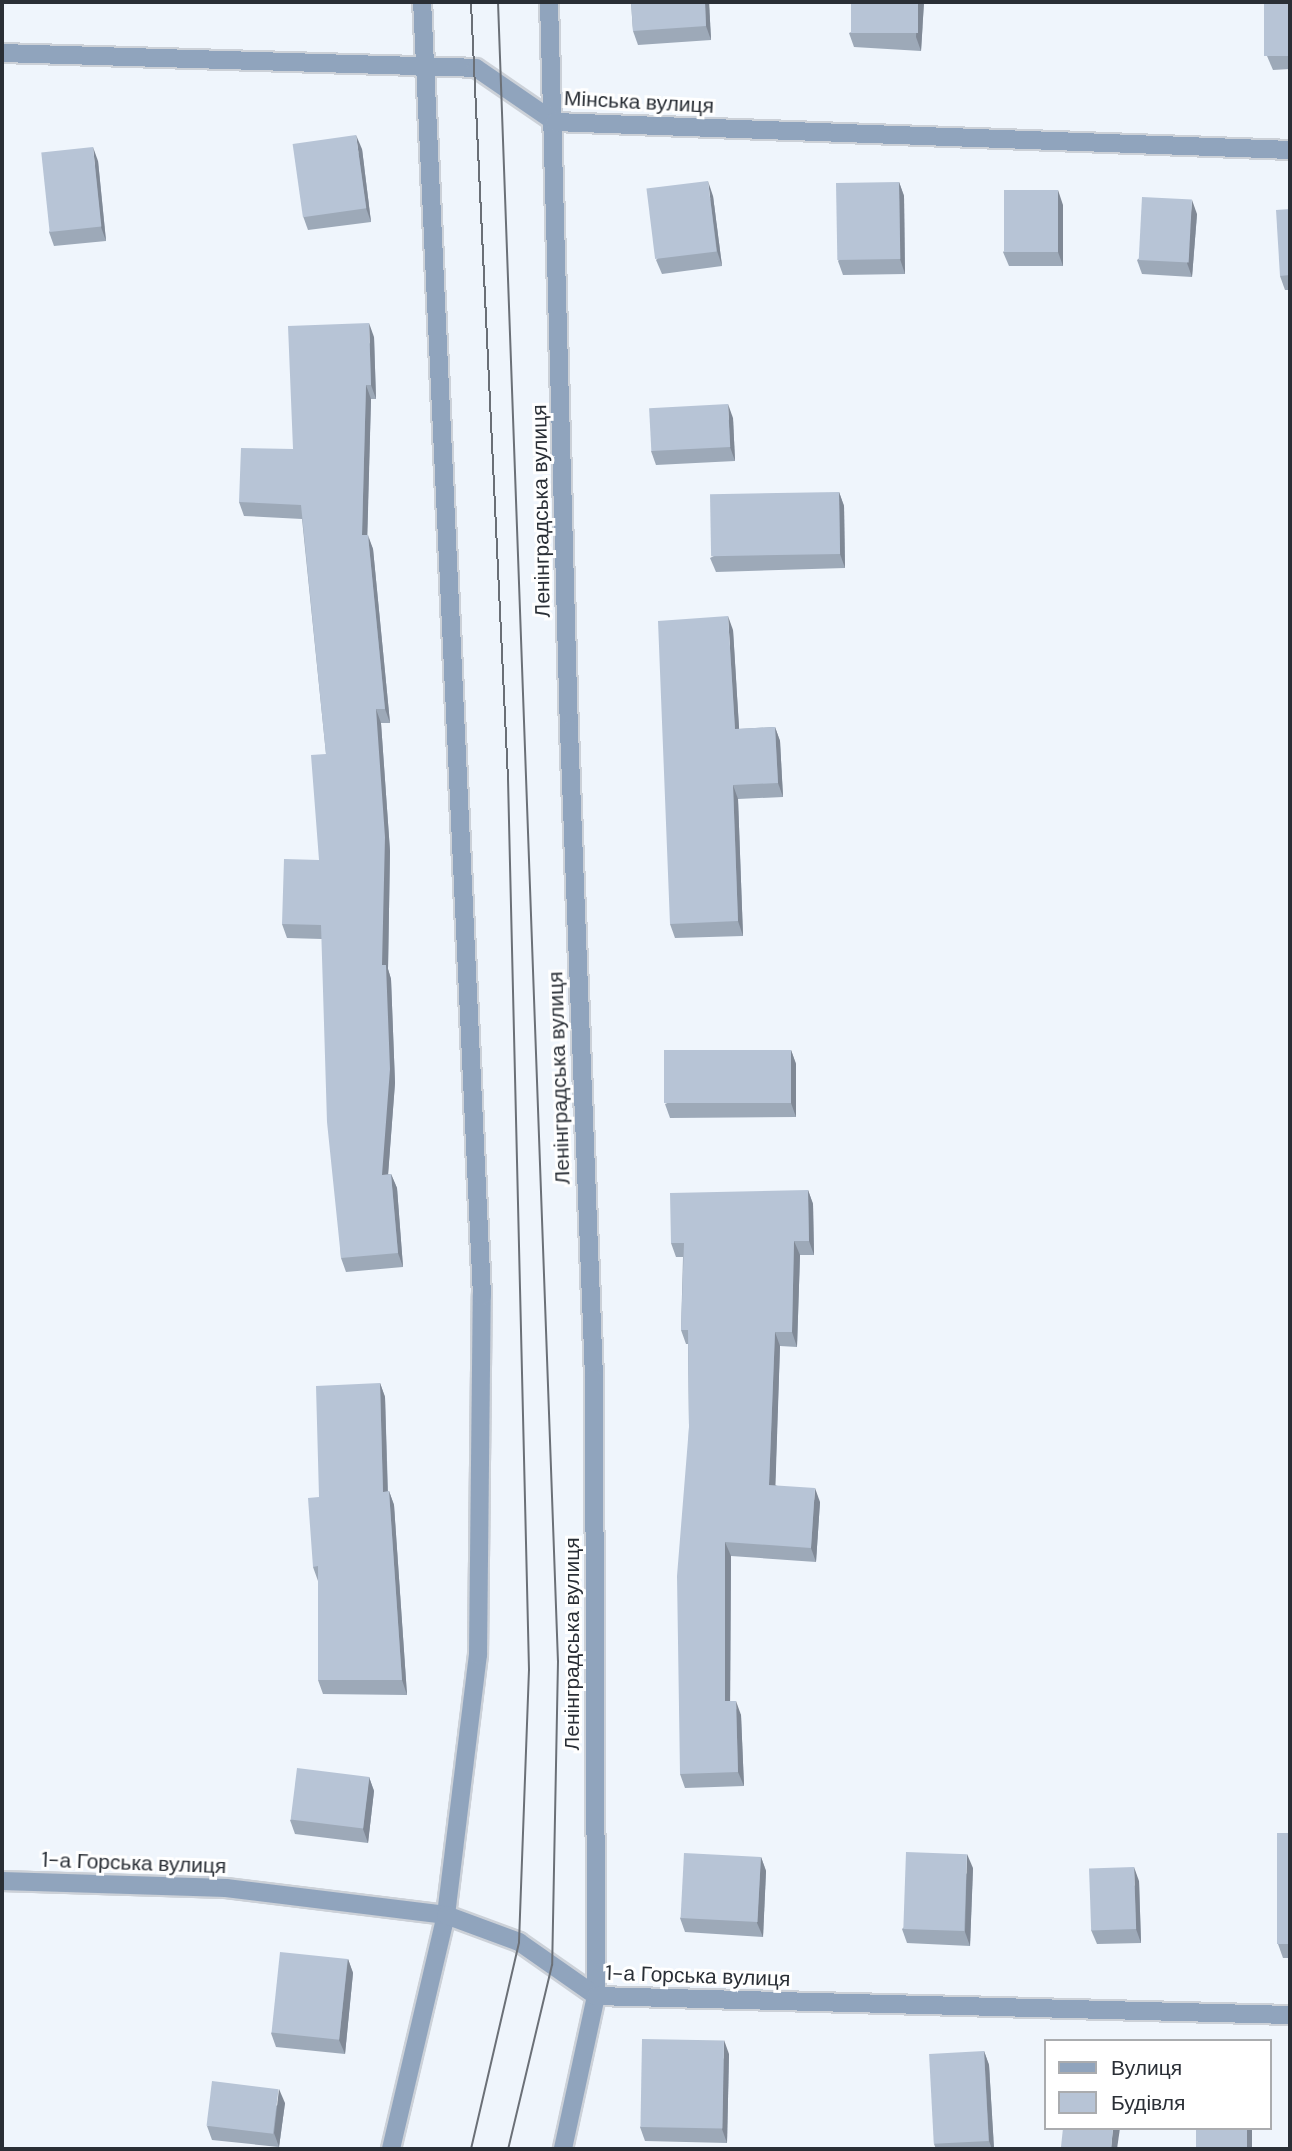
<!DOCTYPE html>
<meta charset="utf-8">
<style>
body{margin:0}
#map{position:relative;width:1292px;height:2151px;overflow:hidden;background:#eff5fc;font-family:"DM Sans",sans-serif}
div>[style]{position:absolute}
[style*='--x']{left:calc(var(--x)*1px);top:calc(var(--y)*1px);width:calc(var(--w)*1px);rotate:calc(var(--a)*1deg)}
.roads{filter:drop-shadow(2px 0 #ccd1d8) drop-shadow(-2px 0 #ccd1d8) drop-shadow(0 2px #ccd1d8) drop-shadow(0 -2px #ccd1d8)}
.service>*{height:18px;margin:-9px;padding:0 9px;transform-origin:9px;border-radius:9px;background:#90a4bd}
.minor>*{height:18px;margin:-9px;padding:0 9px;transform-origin:9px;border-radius:9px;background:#90a4bd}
.tram>*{height:2px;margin:-1px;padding:0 1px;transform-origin:1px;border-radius:1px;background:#6b7077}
.wall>*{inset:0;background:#9da9b8}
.shaded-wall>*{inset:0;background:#808996;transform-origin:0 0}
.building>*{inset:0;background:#b7c4d6;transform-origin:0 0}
span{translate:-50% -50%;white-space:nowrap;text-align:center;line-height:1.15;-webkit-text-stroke:6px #fff;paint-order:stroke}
.street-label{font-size:21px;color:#2a2f36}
.frame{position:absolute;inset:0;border:4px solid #2a2f36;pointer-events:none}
.legend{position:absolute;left:1044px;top:2039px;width:228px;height:91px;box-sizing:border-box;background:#fff;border:2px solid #aaacaf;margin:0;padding:9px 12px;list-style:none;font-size:21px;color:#2a2f36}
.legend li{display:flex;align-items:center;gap:14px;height:35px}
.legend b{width:35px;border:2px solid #aaacaf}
</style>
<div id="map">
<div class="roads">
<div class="service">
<i style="--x:391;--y:2149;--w:240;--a:-76.8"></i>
<i style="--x:446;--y:1915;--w:262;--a:-83"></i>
<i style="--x:478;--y:1655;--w:359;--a:-89.4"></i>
<i style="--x:482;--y:1296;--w:1295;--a:-92.65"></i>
</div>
<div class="minor">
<i style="--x:549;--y:2;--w:728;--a:88.43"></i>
<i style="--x:569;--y:730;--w:649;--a:87.79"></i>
<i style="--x:594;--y:1379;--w:617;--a:89.81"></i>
<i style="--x:596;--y:1996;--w:157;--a:102.2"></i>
<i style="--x:2;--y:53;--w:474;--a:1.8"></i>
<i style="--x:476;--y:68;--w:96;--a:34.4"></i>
<i style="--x:555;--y:122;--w:736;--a:2.18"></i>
<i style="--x:2;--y:1881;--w:224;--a:1.8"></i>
<i style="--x:226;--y:1888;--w:222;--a:7"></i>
<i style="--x:446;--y:1915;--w:78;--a:20.3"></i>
<i style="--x:519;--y:1942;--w:94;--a:35"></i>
<i style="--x:596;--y:1996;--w:694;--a:1.57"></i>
</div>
</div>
<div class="tram">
<i style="--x:498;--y:2;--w:1660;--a:87.93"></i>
<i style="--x:558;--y:1661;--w:304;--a:91.1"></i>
<i style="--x:552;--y:1965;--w:189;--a:103.4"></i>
<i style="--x:471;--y:2149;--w:212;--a:-76.9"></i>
<i style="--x:519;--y:1942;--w:272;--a:-87.9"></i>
<i style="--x:529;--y:1670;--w:891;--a:-91.35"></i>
<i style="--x:508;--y:779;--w:778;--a:-92.73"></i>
</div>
<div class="wall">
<i style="clip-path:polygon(631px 2px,709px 2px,711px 40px,638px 45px,633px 31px)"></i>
<i style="clip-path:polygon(924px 2px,921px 51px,854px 47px,849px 33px)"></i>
<i style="clip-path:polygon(1290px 2px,1290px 69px,1273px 70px,1267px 56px)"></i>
<i style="clip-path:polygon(362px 149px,371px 222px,308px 230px,303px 216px)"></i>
<i style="clip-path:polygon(98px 161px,106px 241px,54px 246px,49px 232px)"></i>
<i style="clip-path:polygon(899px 182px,904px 196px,905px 274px,843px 275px,838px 261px)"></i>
<i style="clip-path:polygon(713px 196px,722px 266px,662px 274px,656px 260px)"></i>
<i style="clip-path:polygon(1063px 205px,1063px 266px,1009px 266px,1003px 252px)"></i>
<i style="clip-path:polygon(1290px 209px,1290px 290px,1285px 290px,1280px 276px)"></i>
<i style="clip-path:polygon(1197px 214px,1192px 277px,1142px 274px,1137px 260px)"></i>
<i style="clip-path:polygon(374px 337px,376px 399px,371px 399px,367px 535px,373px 549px,390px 723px,381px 723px,390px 851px,388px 969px,391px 979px,395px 1083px,388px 1174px,391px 1174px,397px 1188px,403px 1267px,346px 1272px,341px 1258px,322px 939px,287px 938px,282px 924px,319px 860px,326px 754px,302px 519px,244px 516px,239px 502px,293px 449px)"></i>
<i style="clip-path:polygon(733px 418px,735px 461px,656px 465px,651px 451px)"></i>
<i style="clip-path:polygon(839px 492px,844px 506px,845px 568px,716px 572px,710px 558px)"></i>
<i style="clip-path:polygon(733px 630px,739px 729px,775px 727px,780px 741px,783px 797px,738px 799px,743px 936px,675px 938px,670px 924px)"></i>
<i style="clip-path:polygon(791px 1050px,796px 1064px,796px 1117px,670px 1118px,665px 1104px)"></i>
<i style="clip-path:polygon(808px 1190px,813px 1204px,814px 1255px,800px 1255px,797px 1347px,780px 1346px,775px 1485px,820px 1502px,816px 1562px,731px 1556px,730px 1701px,741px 1715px,744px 1786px,685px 1788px,680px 1774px,689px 1427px,688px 1344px,686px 1344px,681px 1330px,683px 1257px,676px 1257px,671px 1243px)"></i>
<i style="clip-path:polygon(380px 1383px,385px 1397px,388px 1491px,389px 1491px,394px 1505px,407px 1695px,323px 1694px,318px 1680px,318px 1581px,313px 1567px,319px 1497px)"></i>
<i style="clip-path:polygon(369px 1777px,374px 1791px,368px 1843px,295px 1834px,290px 1820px)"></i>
<i style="clip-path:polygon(1290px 1833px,1290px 1958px,1283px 1958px,1278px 1944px)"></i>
<i style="clip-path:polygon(761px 1857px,766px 1871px,763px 1937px,685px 1932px,680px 1918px)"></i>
<i style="clip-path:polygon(973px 1868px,970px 1946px,907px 1943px,902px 1929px)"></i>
<i style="clip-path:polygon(1139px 1881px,1141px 1943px,1097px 1944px,1091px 1930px)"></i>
<i style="clip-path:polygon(348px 1959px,353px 1973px,345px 2054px,276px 2047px,271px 2033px)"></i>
<i style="clip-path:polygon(984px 2051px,989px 2065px,994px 2149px,936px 2149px,934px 2144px)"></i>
<i style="clip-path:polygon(729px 2054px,727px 2143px,645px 2141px,640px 2127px)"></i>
<i style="clip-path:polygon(285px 2103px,279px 2147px,212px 2140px,207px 2126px)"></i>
</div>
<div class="shaded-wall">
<i style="clip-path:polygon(705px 2px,709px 2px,711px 40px,706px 26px)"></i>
<i style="clip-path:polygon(918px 2px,924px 2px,921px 51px,916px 37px)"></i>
<i style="clip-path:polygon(356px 135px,362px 149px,371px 222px,366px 208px)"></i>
<i style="clip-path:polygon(93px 147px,98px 161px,106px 241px,101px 227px)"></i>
<i style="clip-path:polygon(708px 181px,713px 196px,722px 266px,717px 251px)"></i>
<i style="clip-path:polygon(899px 182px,904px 196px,905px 274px,900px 259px)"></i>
<i style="clip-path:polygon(1058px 190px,1063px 205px,1063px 266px,1058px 252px)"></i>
<i style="clip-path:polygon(1192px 200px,1197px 214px,1192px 277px,1187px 263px)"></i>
<i style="clip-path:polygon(369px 323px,374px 337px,376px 399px,371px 385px)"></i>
<i style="clip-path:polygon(366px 385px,371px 399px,367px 549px,362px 535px)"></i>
<i style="clip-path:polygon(728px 404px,733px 418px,735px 461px,730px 447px)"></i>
<i style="clip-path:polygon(839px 492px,844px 506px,845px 568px,840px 554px)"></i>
<i style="clip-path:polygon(368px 535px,373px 549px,390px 723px,385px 709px)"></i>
<i style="clip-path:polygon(728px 616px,733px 630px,740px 743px,735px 729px)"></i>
<i style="clip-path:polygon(376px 709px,381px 723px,390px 851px,388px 969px,391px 979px,395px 1083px,387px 1189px,382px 1175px,382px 965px)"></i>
<i style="clip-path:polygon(775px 727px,780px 741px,783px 797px,778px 783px)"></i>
<i style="clip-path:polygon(733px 785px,738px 799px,743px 936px,738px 921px)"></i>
<i style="clip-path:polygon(791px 1050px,796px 1064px,796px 1117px,791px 1103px)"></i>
<i style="clip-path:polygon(391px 1174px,397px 1188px,403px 1267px,398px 1253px)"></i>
<i style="clip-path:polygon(808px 1190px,813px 1204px,814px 1255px,809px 1241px)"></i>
<i style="clip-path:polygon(794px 1241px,800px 1255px,797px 1347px,792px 1332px)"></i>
<i style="clip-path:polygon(775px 1332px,780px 1346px,775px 1499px,769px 1485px)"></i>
<i style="clip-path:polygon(380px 1383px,385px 1397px,388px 1506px,383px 1492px)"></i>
<i style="clip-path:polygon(815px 1488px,820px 1502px,816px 1562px,811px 1548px)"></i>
<i style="clip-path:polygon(389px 1491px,394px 1505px,407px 1695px,402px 1680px)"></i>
<i style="clip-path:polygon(725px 1542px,731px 1556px,730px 1715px,725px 1701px)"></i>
<i style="clip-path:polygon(736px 1701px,741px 1715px,744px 1786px,738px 1772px)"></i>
<i style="clip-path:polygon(369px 1777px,374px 1791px,368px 1843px,363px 1829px)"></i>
<i style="clip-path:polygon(967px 1854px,973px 1868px,970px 1946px,965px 1932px)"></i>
<i style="clip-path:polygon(761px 1857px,766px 1871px,763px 1937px,757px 1923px)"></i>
<i style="clip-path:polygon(1134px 1867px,1139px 1881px,1141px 1943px,1136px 1929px)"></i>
<i style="clip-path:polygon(348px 1959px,353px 1973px,345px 2054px,339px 2040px)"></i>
<i style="clip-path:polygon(724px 2040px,729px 2054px,727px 2143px,722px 2129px)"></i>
<i style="clip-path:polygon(984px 2051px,989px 2065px,994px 2149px,992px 2149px,989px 2141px)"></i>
<i style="clip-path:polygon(279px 2089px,285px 2103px,279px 2147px,274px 2133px)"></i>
<i style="clip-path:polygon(1113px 2128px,1120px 2128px,1117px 2149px,1111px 2149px)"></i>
<i style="left:1247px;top:2128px;width:5px;height:21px"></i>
</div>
<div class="building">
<i style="clip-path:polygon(631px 2px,705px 2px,706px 26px,633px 31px)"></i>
<i style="left:851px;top:2px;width:67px;height:31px"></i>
<i style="left:1264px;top:2px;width:26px;height:54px"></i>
<i style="left:356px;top:135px;width:74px;height:64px;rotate:82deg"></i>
<i style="left:93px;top:147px;width:80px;height:52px;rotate:84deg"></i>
<i style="left:708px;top:181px;width:71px;height:62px;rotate:83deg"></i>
<i style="left:899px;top:182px;width:77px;height:63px;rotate:89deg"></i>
<i style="left:1004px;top:190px;width:54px;height:62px"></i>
<i style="left:1142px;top:197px;width:50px;height:63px;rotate:3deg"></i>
<i style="clip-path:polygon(1290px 209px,1290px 275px,1280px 276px,1276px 210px)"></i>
<i style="clip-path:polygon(369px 323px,371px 385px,366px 385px,362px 535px,368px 535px,385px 709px,376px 709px,385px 837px,382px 965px,386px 965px,390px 1069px,382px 1175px,391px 1174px,398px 1253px,341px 1258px,327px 1122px,321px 925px,282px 924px,284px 859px,319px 860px,311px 755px,326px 754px,301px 505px,239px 502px,241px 448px,293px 449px,288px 326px)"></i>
<i style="left:728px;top:404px;width:43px;height:79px;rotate:87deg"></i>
<i style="left:839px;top:492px;width:62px;height:129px;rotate:89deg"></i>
<i style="clip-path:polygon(728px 616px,735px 729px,775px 727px,778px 783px,733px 785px,738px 921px,670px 924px,658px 621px)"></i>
<i style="left:791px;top:1050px;width:53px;height:127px;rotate:90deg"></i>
<i style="clip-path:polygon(808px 1190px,809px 1241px,794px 1241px,792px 1332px,775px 1332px,769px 1485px,815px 1488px,811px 1548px,725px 1542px,725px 1701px,736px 1701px,738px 1772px,680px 1774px,677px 1576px,689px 1427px,688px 1330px,681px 1330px,684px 1243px,671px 1243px,670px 1193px)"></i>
<i style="clip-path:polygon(380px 1383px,383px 1492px,389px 1491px,402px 1680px,318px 1680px,318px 1566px,313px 1567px,308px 1498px,319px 1497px,316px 1386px)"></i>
<i style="left:297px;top:1768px;width:73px;height:52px;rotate:7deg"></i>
<i style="left:1277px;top:1833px;width:13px;height:111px"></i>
<i style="left:906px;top:1852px;width:61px;height:77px;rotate:2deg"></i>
<i style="left:684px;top:1853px;width:77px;height:65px;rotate:3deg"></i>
<i style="left:1134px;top:1867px;width:62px;height:45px;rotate:88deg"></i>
<i style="left:280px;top:1952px;width:68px;height:81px;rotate:6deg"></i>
<i style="left:642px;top:2039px;width:82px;height:88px;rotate:1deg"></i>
<i style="left:984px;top:2051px;width:90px;height:55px;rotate:87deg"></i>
<i style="left:212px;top:2081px;width:67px;height:45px;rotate:7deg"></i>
<i style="clip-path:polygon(1063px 2128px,1113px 2128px,1111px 2149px,1080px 2149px,1061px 2147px)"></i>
<i style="left:1196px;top:2128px;width:51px;height:21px"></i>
</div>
<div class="street-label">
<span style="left:639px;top:102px;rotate:3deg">Мінська вулиця</span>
<span style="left:541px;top:511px;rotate:-91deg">Ленінградська вулиця</span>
<span style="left:559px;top:1078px;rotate:-92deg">Ленінградська вулиця</span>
<span style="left:572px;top:1644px;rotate:-90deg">Ленінградська вулиця</span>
<span style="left:134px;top:1863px;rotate:2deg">1-а Горська вулиця</span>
<span style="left:698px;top:1976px;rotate:2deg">1-а Горська вулиця</span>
</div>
<div class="frame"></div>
<ul class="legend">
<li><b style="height:9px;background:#90a4bd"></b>Вулиця</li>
<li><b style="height:19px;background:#b7c4d6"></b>Будівля</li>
</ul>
</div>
